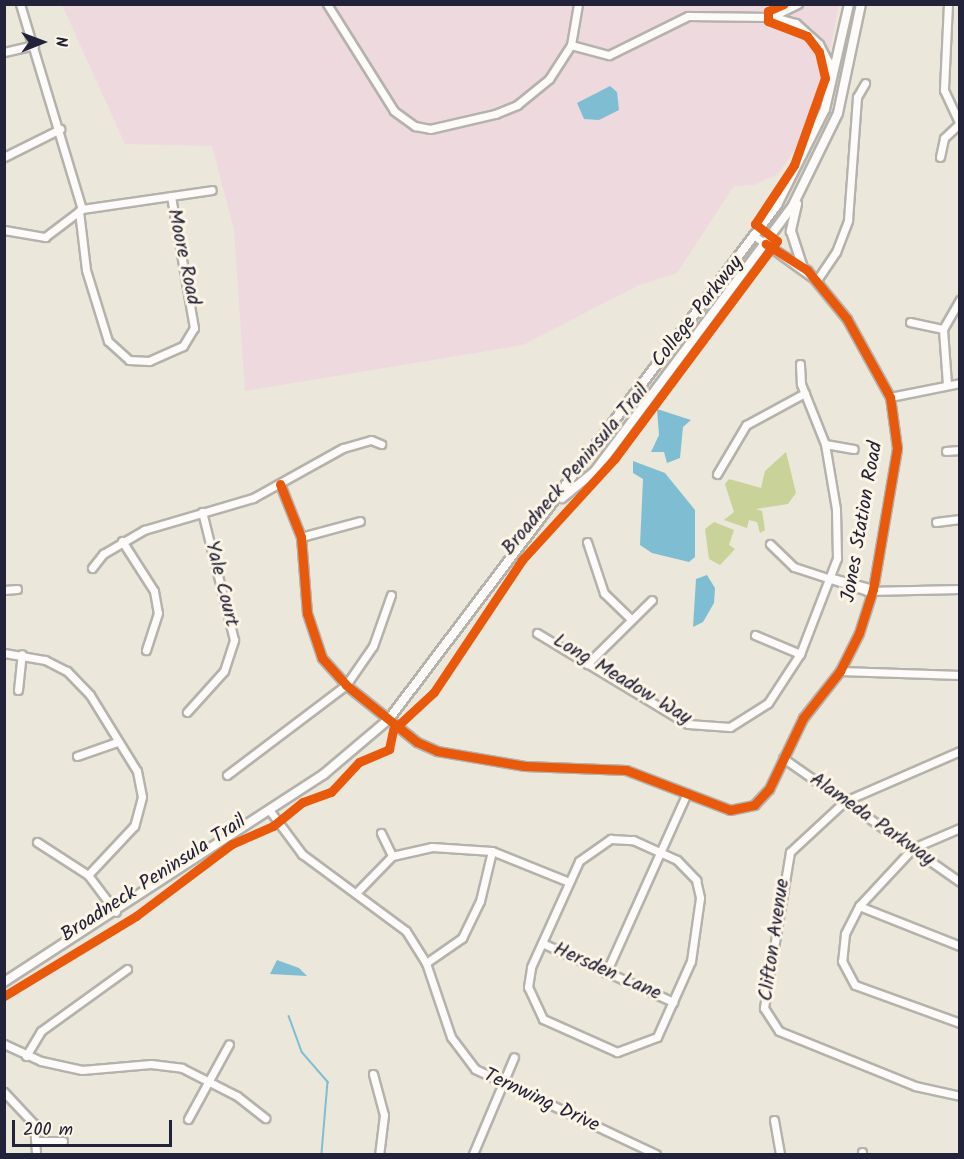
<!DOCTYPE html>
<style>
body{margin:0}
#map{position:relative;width:964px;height:1159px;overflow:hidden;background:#ebe7da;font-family:Kalam,sans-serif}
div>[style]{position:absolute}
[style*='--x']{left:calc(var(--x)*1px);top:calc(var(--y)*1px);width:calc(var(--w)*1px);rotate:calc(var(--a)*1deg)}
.built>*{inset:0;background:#eedade}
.green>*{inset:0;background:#c8d299}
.water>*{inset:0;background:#7fbed2}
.stream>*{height:1.5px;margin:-0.75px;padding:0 0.75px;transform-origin:0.75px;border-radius:0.75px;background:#7fbed2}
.roads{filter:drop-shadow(2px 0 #b5b2ac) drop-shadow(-2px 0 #b5b2ac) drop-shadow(0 2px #b5b2ac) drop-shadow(0 -2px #b5b2ac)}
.minor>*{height:7px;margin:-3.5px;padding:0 3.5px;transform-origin:3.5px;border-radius:3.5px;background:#fcfbf9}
.major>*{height:8px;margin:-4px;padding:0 4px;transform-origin:4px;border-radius:4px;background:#fcfbf9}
.cycleway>*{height:9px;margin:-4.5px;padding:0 4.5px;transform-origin:4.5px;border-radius:4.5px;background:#e8590c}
span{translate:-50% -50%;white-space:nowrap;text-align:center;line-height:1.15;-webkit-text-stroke:6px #fcf5e5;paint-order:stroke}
.street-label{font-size:20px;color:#22223b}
.frame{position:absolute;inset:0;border:6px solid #22223b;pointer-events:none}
.north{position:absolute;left:12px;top:12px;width:60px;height:60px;-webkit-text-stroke:4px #fcf5e5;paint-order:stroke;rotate:89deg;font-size:16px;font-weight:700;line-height:24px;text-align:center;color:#22223b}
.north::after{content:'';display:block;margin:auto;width:21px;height:27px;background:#22223b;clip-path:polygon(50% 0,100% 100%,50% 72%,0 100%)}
.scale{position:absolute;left:12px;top:1120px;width:160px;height:27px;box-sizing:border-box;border:3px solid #22223b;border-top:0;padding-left:8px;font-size:18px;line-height:21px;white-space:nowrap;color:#22223b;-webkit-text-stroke:4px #fcf5e5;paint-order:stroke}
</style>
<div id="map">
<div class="built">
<i style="clip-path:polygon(62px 5px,839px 5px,829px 55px,800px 142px,778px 174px,754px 185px,734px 186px,677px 273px,639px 285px,523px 345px,245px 391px,234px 230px,212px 146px,125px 144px)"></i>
</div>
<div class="green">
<i style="clip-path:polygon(786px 452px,796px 493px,788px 504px,756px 509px,762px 511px,765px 530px,760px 533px,757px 522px,749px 520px,747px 528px,724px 520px,734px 512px,725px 484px,729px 479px,761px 488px,765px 471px)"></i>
<i style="clip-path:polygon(714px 522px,734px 530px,729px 545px,735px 549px,720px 565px,709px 559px,705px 529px)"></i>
</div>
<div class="water">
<i style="clip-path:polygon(610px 86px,617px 92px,619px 110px,599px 120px,584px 119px,577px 103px)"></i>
<i style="clip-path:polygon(657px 409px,691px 420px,683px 427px,680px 458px,667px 463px,664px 452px,651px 452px,659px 435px)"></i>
<i style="clip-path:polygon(633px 461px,665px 473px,695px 510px,695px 557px,689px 562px,652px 553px,640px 545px,643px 479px,633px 473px)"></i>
<i style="clip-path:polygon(707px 575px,715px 588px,714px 603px,703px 622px,693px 627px,696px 579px)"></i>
<i style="clip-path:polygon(277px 960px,299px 968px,307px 976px,270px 974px)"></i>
</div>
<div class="stream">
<i style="--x:289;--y:1016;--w:38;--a:70"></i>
<i style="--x:302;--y:1052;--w:40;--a:49"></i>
<i style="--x:328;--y:1082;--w:72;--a:94.8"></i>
</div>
<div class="roads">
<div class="minor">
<i style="--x:20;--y:4;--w:214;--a:73.2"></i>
<i style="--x:327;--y:4;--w:126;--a:57.9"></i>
<i style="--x:394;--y:111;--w:26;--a:36"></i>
<i style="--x:415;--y:126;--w:15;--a:11"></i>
<i style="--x:430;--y:129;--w:67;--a:-13"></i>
<i style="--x:495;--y:114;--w:24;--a:-22"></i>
<i style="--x:517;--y:105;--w:41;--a:-39.1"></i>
<i style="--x:549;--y:79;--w:40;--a:-57.1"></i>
<i style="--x:571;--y:45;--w:42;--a:-80.3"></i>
<i style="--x:948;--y:4;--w:86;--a:92.7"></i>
<i style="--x:944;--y:90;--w:38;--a:65"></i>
<i style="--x:571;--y:45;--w:39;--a:15"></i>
<i style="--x:609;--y:55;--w:88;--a:-26.3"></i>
<i style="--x:688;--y:16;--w:83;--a:0.7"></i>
<i style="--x:771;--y:17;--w:30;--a:-26"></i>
<i style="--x:4;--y:52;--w:31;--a:-13"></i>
<i style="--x:4;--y:157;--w:63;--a:-26.6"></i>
<i style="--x:940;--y:157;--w:19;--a:-78"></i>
<i style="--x:944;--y:138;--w:21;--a:-43"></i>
<i style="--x:79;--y:211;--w:59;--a:83.2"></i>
<i style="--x:86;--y:270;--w:74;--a:72.8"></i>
<i style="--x:108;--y:341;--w:28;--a:42"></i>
<i style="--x:129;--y:360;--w:20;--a:3"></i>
<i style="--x:149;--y:361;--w:37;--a:-24"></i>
<i style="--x:183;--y:346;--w:21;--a:-59"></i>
<i style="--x:194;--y:328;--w:134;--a:-99.9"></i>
<i style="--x:4;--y:230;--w:42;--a:9.7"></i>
<i style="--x:45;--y:237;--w:46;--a:-37.1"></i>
<i style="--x:82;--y:209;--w:131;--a:-8.3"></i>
<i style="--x:756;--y:237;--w:74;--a:35.6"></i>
<i style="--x:817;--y:280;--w:34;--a:-56"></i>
<i style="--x:836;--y:252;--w:34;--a:-69"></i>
<i style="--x:848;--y:220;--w:123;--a:-85.8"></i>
<i style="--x:857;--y:97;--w:16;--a:-60"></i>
<i style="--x:910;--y:322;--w:34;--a:12"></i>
<i style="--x:947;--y:384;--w:55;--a:-94.2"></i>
<i style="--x:943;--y:329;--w:34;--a:-60"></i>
<i style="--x:890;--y:397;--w:71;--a:-11.3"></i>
<i style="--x:825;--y:444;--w:29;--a:10"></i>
<i style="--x:946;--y:451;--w:14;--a:-4"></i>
<i style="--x:717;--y:474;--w:57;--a:-59.4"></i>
<i style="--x:746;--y:425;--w:67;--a:-28.5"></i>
<i style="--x:280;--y:484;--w:57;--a:68.4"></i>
<i style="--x:301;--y:537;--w:76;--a:85.5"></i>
<i style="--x:307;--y:613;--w:47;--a:71.6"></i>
<i style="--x:322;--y:658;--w:36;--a:48"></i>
<i style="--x:346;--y:685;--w:91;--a:38.8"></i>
<i style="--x:417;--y:742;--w:22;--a:24"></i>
<i style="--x:437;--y:751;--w:89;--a:9.7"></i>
<i style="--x:525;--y:766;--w:101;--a:2.3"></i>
<i style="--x:626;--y:770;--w:111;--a:21"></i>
<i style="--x:730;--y:810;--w:25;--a:-12"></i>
<i style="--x:754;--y:805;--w:22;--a:-47"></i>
<i style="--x:769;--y:789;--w:79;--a:-64.4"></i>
<i style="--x:803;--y:718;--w:60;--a:-51.8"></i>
<i style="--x:840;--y:671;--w:42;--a:-63.4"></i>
<i style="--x:859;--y:633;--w:46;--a:-72.3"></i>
<i style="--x:873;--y:589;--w:143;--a:-80.3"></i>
<i style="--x:897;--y:448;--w:51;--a:-97.8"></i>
<i style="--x:890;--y:397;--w:89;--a:-118.9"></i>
<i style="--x:847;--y:319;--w:63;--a:-129.2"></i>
<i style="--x:807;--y:270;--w:49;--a:-148.2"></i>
<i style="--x:936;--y:522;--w:24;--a:-7"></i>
<i style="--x:301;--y:537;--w:61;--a:-15.2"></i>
<i style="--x:122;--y:541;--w:59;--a:57.4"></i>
<i style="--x:154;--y:591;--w:22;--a:80"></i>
<i style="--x:158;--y:613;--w:39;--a:108"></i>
<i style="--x:587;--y:542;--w:54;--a:71.6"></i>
<i style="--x:604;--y:593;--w:37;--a:44"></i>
<i style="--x:770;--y:544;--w:33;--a:44"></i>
<i style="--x:794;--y:567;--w:77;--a:18.2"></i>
<i style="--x:867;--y:591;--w:93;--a:-1.2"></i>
<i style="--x:92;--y:568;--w:18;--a:-52"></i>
<i style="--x:103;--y:554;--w:48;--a:-30.3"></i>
<i style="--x:144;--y:530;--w:114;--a:-16.4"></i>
<i style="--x:253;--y:498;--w:103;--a:-29.1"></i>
<i style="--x:343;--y:448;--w:29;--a:-16"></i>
<i style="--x:371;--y:440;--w:11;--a:22"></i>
<i style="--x:833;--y:578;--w:41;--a:15.4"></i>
<i style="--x:4;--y:590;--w:13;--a:-4"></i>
<i style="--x:537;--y:633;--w:176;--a:31.1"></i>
<i style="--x:688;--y:724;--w:42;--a:4.1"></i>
<i style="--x:730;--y:727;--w:45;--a:-32.3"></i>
<i style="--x:768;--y:703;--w:59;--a:-56.9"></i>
<i style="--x:800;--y:654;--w:103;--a:-68.9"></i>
<i style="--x:837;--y:558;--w:49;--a:-91.2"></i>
<i style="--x:836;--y:509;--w:66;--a:-99.6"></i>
<i style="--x:825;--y:444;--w:65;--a:-111.8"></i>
<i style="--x:801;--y:384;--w:20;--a:-93"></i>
<i style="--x:755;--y:635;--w:49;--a:22.9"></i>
<i style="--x:4;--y:653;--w:42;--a:9.7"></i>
<i style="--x:45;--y:660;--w:25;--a:27"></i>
<i style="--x:67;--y:671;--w:33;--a:46"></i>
<i style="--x:90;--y:695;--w:89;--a:58.3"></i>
<i style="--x:137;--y:771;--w:26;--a:79"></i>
<i style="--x:142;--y:797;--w:30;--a:105"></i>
<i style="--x:134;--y:826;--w:67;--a:133.2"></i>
<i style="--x:587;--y:664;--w:91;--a:-44.6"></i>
<i style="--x:840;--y:671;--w:120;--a:1.9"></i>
<i style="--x:18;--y:690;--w:36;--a:-84"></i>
<i style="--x:187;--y:712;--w:55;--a:-47.9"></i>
<i style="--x:224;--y:671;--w:33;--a:-72"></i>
<i style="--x:234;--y:640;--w:132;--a:-104"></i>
<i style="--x:960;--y:751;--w:125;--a:156.5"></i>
<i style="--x:845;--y:801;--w:75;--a:137.2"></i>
<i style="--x:790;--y:852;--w:158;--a:99.5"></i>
<i style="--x:764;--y:1008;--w:27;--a:57"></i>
<i style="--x:779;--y:1031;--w:147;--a:22"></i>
<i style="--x:915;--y:1086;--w:46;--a:12.5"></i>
<i style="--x:77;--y:756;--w:42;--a:-19.3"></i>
<i style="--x:783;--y:758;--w:216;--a:35"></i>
<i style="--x:227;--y:775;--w:149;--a:-37.1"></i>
<i style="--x:346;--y:685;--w:47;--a:-55.3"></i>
<i style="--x:373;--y:646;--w:54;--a:-70.6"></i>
<i style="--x:270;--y:811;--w:54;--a:53.3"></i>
<i style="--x:302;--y:854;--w:129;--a:36.5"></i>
<i style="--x:406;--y:931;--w:38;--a:58"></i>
<i style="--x:426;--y:963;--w:78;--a:71.3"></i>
<i style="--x:451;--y:1037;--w:40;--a:53"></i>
<i style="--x:475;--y:1069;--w:200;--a:25.2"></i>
<i style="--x:960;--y:828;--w:51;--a:156.9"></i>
<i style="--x:913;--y:848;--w:79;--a:133"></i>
<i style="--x:859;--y:906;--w:31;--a:117"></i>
<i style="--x:845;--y:934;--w:27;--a:96"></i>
<i style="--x:842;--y:961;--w:27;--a:62"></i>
<i style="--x:855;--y:985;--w:112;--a:19.9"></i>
<i style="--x:381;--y:833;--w:25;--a:64"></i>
<i style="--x:611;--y:839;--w:22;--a:3"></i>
<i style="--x:633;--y:840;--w:48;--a:24.4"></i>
<i style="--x:677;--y:860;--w:28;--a:46"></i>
<i style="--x:696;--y:880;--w:18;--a:77"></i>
<i style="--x:700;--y:898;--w:64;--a:98.1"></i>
<i style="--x:691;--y:961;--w:83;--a:114.1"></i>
<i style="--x:657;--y:1037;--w:43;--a:159.4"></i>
<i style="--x:617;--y:1052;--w:81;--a:-156"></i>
<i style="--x:543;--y:1019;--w:35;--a:-115"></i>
<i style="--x:528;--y:987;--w:20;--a:-81"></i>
<i style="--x:531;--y:967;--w:116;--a:-65.6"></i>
<i style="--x:579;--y:861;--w:39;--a:-35"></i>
<i style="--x:37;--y:842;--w:61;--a:32.9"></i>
<i style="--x:88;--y:875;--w:46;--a:52.9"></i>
<i style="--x:358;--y:891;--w:49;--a:-45.8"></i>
<i style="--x:392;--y:856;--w:41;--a:-12.7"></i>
<i style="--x:432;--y:847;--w:60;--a:3.8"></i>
<i style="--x:492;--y:851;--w:83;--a:21.9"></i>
<i style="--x:859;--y:906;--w:109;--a:21.6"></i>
<i style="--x:542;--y:943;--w:144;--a:24.2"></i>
<i style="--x:426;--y:963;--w:44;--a:-34.8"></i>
<i style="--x:462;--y:938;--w:41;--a:-64.1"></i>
<i style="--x:480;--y:901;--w:51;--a:-76.5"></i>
<i style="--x:606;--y:973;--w:197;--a:-65.8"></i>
<i style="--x:4;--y:1044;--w:41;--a:24.7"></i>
<i style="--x:41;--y:1061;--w:42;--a:12.4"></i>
<i style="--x:82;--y:1070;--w:69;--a:-5"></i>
<i style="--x:151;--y:1064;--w:31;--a:7"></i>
<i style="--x:182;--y:1068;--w:62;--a:27"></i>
<i style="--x:237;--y:1096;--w:36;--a:38"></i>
<i style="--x:26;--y:1056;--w:29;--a:-59"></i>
<i style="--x:41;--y:1031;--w:106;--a:-35.8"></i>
<i style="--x:373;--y:1074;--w:42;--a:75"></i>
<i style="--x:384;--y:1115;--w:39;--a:97"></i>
<i style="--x:4;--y:1092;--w:44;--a:46.8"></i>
<i style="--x:34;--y:1124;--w:30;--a:86"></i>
<i style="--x:188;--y:1119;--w:85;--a:-61.3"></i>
<i style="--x:774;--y:1120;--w:35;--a:80"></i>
<i style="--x:38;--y:1141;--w:25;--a:0"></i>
<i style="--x:862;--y:1152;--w:2;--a:90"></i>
<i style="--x:473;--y:1154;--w:105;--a:-67.1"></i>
</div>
<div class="major">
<i style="--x:771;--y:17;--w:26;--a:16"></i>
<i style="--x:796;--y:24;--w:31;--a:42"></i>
<i style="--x:819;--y:45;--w:19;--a:62"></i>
<i style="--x:828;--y:62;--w:27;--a:90"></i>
<i style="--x:797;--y:204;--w:28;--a:103"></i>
<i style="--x:791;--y:231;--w:38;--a:72"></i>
<i style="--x:562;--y:498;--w:43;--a:-39.3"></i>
<i style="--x:595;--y:471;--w:332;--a:-53.3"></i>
<i style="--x:793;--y:205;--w:102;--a:-63.9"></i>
<i style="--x:838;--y:113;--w:111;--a:-78.1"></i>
<i style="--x:4;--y:982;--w:382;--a:-33"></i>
<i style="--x:324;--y:774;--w:85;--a:-40.2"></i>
<i style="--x:389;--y:719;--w:644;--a:-52.95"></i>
<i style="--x:777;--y:205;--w:107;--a:-63.4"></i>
<i style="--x:825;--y:109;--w:108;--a:-77.1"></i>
</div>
</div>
<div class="cycleway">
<i style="--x:280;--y:484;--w:57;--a:68.4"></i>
<i style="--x:301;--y:537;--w:76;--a:85.5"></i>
<i style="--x:307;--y:613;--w:47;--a:71.6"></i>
<i style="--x:322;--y:658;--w:36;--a:48"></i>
<i style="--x:346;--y:685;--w:91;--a:38.8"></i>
<i style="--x:417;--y:742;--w:22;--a:24"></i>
<i style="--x:437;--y:751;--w:89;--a:9.7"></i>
<i style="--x:525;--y:766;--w:101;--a:2.3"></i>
<i style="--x:626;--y:770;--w:111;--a:21"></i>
<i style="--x:730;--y:810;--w:25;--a:-12"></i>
<i style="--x:754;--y:805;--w:22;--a:-47"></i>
<i style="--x:769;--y:789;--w:79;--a:-64.4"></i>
<i style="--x:803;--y:718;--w:60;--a:-51.8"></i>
<i style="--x:840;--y:671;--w:42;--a:-63.4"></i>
<i style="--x:859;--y:633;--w:46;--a:-72.3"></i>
<i style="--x:873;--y:589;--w:143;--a:-80.3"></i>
<i style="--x:897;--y:448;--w:51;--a:-97.8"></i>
<i style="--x:890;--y:397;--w:89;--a:-118.9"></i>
<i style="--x:847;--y:319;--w:63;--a:-129.2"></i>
<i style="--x:807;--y:270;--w:49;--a:-147.6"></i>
<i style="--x:4;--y:996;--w:154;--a:-31.2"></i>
<i style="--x:136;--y:916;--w:120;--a:-36.9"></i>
<i style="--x:232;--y:844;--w:45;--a:-23.7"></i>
<i style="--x:273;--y:826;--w:38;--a:-39"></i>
<i style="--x:303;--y:802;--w:30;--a:-20"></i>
<i style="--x:331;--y:792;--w:41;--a:-47"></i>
<i style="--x:359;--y:762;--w:33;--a:-23"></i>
<i style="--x:389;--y:749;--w:19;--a:-78"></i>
<i style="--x:393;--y:730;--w:56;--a:-42.8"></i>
<i style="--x:434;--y:692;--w:159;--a:-56.3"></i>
<i style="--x:522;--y:560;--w:138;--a:-47.6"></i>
<i style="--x:615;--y:458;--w:271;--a:-53.3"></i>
<i style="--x:777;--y:241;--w:28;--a:-142"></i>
<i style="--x:755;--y:224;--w:71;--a:-56.5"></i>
<i style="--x:794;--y:165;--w:92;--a:-70.4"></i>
<i style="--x:825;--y:78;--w:27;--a:-103"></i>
<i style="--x:819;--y:52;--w:20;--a:-127"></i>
<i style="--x:807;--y:36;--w:42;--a:-159"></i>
<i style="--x:768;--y:21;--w:10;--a:-90"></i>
<i style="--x:768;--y:11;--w:17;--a:-24"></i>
</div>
<div class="street-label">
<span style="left:183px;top:257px;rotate:78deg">Moore Road</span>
<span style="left:698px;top:312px;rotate:-52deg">College Parkway</span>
<span style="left:576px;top:470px;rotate:-50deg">Broadneck Peninsula Trail</span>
<span style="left:863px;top:522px;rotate:-80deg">Jones Station Road</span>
<span style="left:221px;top:584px;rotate:76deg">Yale Court</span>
<span style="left:622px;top:680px;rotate:31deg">Long Meadow Way</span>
<span style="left:872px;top:820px;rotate:35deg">Alameda Parkway</span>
<span style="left:154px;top:879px;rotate:-33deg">Broadneck Peninsula Trail</span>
<span style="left:775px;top:940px;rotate:-82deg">Clifton Avenue</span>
<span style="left:607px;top:972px;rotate:24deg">Hersden Lane</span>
<span style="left:541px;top:1101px;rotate:25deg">Ternwing Drive</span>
</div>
<div class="frame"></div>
<div class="north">N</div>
<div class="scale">200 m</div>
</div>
